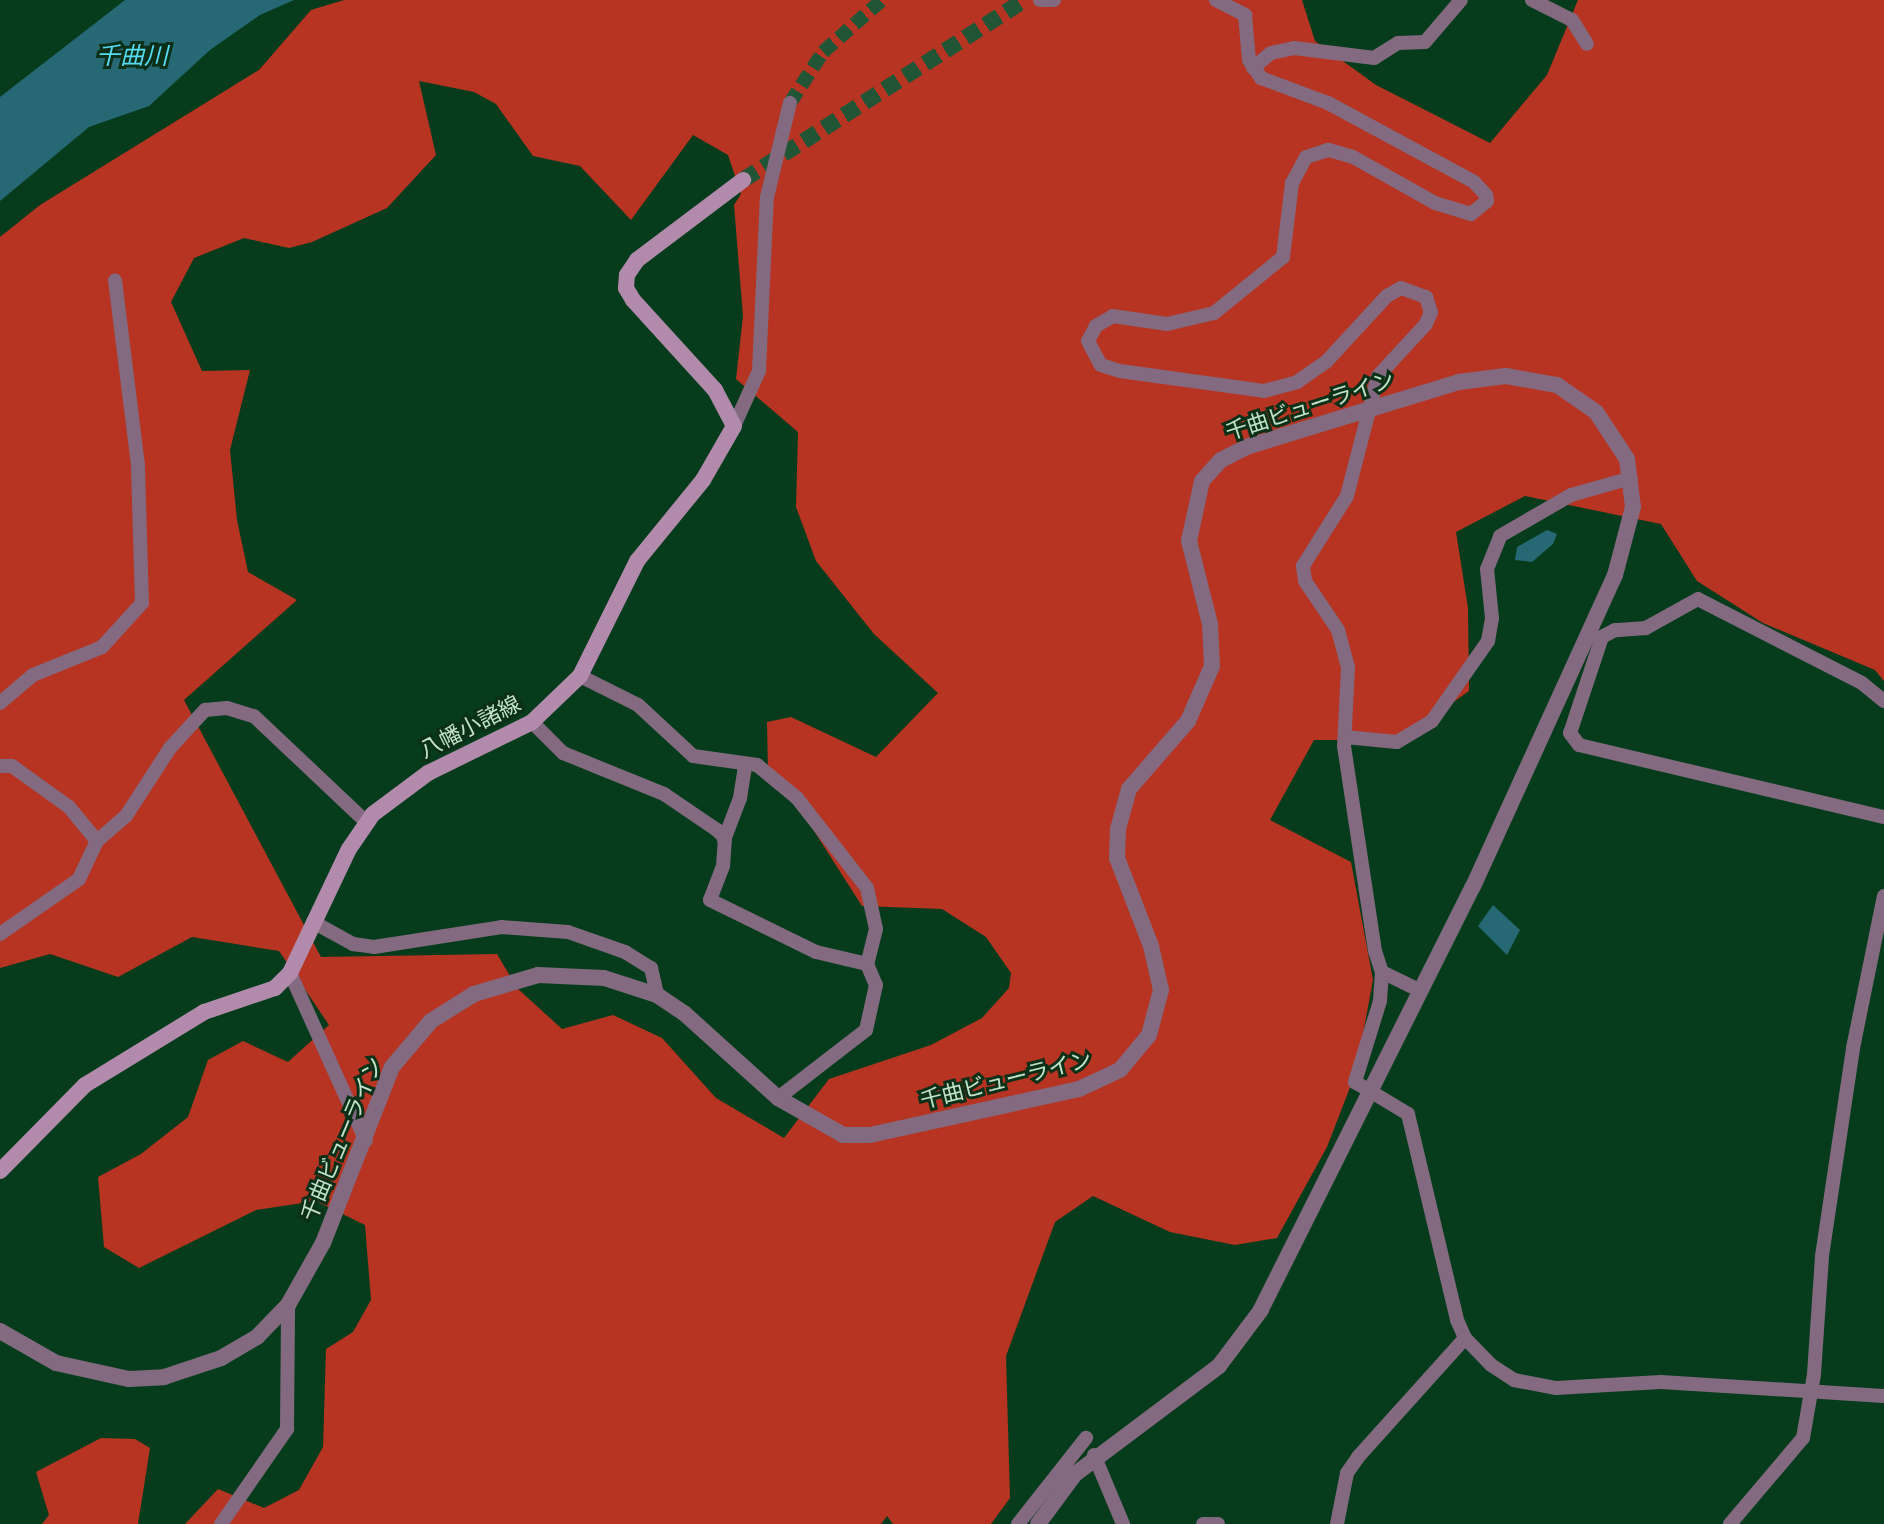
<!DOCTYPE html>
<meta charset="utf-8">
<style>
body{margin:0}
#map{position:relative;width:1884px;height:1524px;overflow:hidden;background:#063c1b;font-family:"Archivo Narrow","Noto Sans JP",sans-serif}
div>[style]{position:absolute}
[style*='--x']{left:calc(var(--x)*1px);top:calc(var(--y)*1px);width:calc(var(--w)*1px);rotate:calc(var(--a)*1deg)}
.forest>*{inset:0;background:#b63421}
.water>*{inset:0;background:#266874}
.minor-tunnel>*{height:14px;margin-top:-7px;transform-origin:0;background:repeating-linear-gradient(90deg,#225535 0 14px,transparent 0 21px)}
.secondary-tunnel>*{height:16px;margin-top:-8px;transform-origin:0;background:repeating-linear-gradient(90deg,#225535 0 16px,transparent 0 24px)}
.minor>*{height:14px;margin:-7px;padding:0 7px;transform-origin:7px;border-radius:7px;background:#836a80}
.tertiary>*{height:16px;margin:-8px;padding:0 8px;transform-origin:8px;border-radius:8px;background:#836a80}
.secondary>*{height:16px;margin:-8px;padding:0 8px;transform-origin:8px;border-radius:8px;background:#b28aac}
span{translate:-50% -50%;white-space:nowrap;text-align:center;line-height:1.15;-webkit-text-stroke:6px #0c2f18;paint-order:stroke}
.street-label{font-size:22px;color:#c2e2c8}
.water-label{font-size:24px;color:#55dcf4;font-style:italic}
</style>
<div id="map">
<div class="forest">
<i style="clip-path:polygon(evenodd,344px 0,1302px 0,1315px 41px,1376px 85px,1490px 143px,1547px 75px,1578px 0,1884px 0,1884px 681px,1875px 670px,1763px 623px,1697px 581px,1661px 524px,1525px 496px,1456px 532px,1468px 608px,1469px 691px,1400px 740px,1314px 740px,1270px 820px,1351px 862px,1373px 980px,1356px 1072px,1327px 1147px,1277px 1238px,1235px 1245px,1170px 1232px,1093px 1196px,1055px 1222px,1006px 1356px,1010px 1498px,991px 1524px,893px 1524px,887px 1516px,881px 1524px,185px 1524px,218px 1489px,264px 1508px,299px 1490px,323px 1447px,326px 1349px,353px 1332px,371px 1300px,365px 1225px,316px 1201px,256px 1210px,139px 1268px,104px 1247px,98px 1177px,141px 1154px,188px 1117px,208px 1060px,243px 1041px,288px 1062px,329px 1025px,279px 951px,192px 937px,118px 977px,50px 954px,0 968px,0 237px,40px 205px,259px 70px,311px 10px,344px 0,419px 81px,474px 92px,496px 104px,533px 156px,580px 166px,631px 220px,693px 135px,728px 155px,741px 194px,734px 205px,743px 316px,736px 379px,798px 432px,796px 507px,816px 561px,874px 634px,938px 693px,876px 757px,791px 717px,767px 722px,768px 773px,786px 787px,862px 906px,942px 909px,986px 937px,1011px 973px,1009px 988px,982px 1018px,931px 1045px,829px 1079px,784px 1138px,716px 1098px,662px 1038px,613px 1015px,562px 1029px,517px 988px,497px 954px,321px 957px,184px 700px,297px 600px,248px 572px,237px 520px,230px 450px,250px 370px,202px 371px,171px 302px,194px 258px,244px 238px,289px 248px,312px 242px,387px 208px,436px 155px,419px 81px)"></i>
<i style="clip-path:polygon(101px 1438px,135px 1439px,150px 1448px,138px 1524px,42px 1524px,49px 1515px,36px 1472px)"></i>
</div>
<div class="water">
<i style="clip-path:polygon(125px 0,294px 0,260px 15px,210px 50px,149px 106px,89px 127px,0 201px,0 97px)"></i>
<i style="clip-path:polygon(1547px 530px,1557px 534px,1553px 544px,1532px 562px,1515px 560px,1517px 547px)"></i>
<i style="clip-path:polygon(1493px 905px,1520px 930px,1507px 955px,1478px 926px)"></i>
</div>
<div class="minor-tunnel">
<i style="--x:790;--y:103;--w:61;--a:-57.1"></i>
<i style="--x:823;--y:52;--w:79;--a:-41.4"></i>
</div>
<div class="secondary-tunnel">
<i style="--x:743;--y:180;--w:335;--a:-32.6"></i>
</div>
<div class="minor">
<i style="--x:1040;--y:0;--w:14;--a:0"></i>
<i style="--x:1216;--y:0;--w:33;--a:27"></i>
<i style="--x:1245;--y:15;--w:45;--a:84.9"></i>
<i style="--x:1249;--y:60;--w:22;--a:56"></i>
<i style="--x:1261;--y:78;--w:72;--a:20.5"></i>
<i style="--x:1328;--y:103;--w:166;--a:28.4"></i>
<i style="--x:1474;--y:182;--w:18;--a:47"></i>
<i style="--x:1486;--y:195;--w:6;--a:81"></i>
<i style="--x:1487;--y:201;--w:21;--a:141"></i>
<i style="--x:1471;--y:214;--w:38;--a:-163"></i>
<i style="--x:1435;--y:203;--w:94;--a:-150.7"></i>
<i style="--x:1353;--y:157;--w:26;--a:-164"></i>
<i style="--x:1328;--y:150;--w:23;--a:162"></i>
<i style="--x:1306;--y:157;--w:30;--a:118"></i>
<i style="--x:1292;--y:183;--w:75;--a:96.9"></i>
<i style="--x:1283;--y:257;--w:89;--a:140.9"></i>
<i style="--x:1214;--y:313;--w:48;--a:166.8"></i>
<i style="--x:1167;--y:324;--w:55;--a:-171.6"></i>
<i style="--x:1113;--y:316;--w:20;--a:150"></i>
<i style="--x:1096;--y:326;--w:17;--a:118"></i>
<i style="--x:1088;--y:341;--w:27;--a:62"></i>
<i style="--x:1101;--y:365;--w:20;--a:18"></i>
<i style="--x:1120;--y:371;--w:145;--a:7.9"></i>
<i style="--x:1264;--y:391;--w:34;--a:-15"></i>
<i style="--x:1297;--y:382;--w:35;--a:-35"></i>
<i style="--x:1326;--y:362;--w:90;--a:-47.3"></i>
<i style="--x:1387;--y:296;--w:16;--a:-30"></i>
<i style="--x:1401;--y:288;--w:27;--a:20"></i>
<i style="--x:1426;--y:297;--w:16;--a:72"></i>
<i style="--x:1431;--y:312;--w:13;--a:113"></i>
<i style="--x:1426;--y:324;--w:71;--a:132.7"></i>
<i style="--x:1378;--y:376;--w:124;--a:104.5"></i>
<i style="--x:1347;--y:496;--w:83;--a:122.2"></i>
<i style="--x:1303;--y:566;--w:15;--a:82"></i>
<i style="--x:1305;--y:581;--w:59;--a:56"></i>
<i style="--x:1338;--y:630;--w:39;--a:75"></i>
<i style="--x:1348;--y:668;--w:78;--a:92.9"></i>
<i style="--x:1344;--y:746;--w:207;--a:81.4"></i>
<i style="--x:1375;--y:951;--w:22;--a:72"></i>
<i style="--x:1382;--y:972;--w:43;--a:26"></i>
<i style="--x:1532;--y:0;--w:45;--a:26.6"></i>
<i style="--x:1572;--y:20;--w:28;--a:58"></i>
<i style="--x:1253;--y:68;--w:23;--a:-40"></i>
<i style="--x:1271;--y:53;--w:24;--a:-12"></i>
<i style="--x:1294;--y:48;--w:81;--a:7.1"></i>
<i style="--x:1374;--y:58;--w:28;--a:-32"></i>
<i style="--x:1398;--y:43;--w:27;--a:-2"></i>
<i style="--x:1425;--y:42;--w:55;--a:-49.4"></i>
<i style="--x:734;--y:426;--w:60;--a:-65.6"></i>
<i style="--x:759;--y:371;--w:174;--a:-87.4"></i>
<i style="--x:767;--y:197;--w:97;--a:-76.3"></i>
<i style="--x:580;--y:676;--w:65;--a:26.6"></i>
<i style="--x:638;--y:705;--w:75;--a:42.8"></i>
<i style="--x:693;--y:756;--w:65;--a:8"></i>
<i style="--x:757;--y:765;--w:52;--a:39.5"></i>
<i style="--x:797;--y:798;--w:114;--a:52.1"></i>
<i style="--x:867;--y:888;--w:42;--a:77.6"></i>
<i style="--x:876;--y:929;--w:36;--a:104"></i>
<i style="--x:1884;--y:701;--w:28;--a:-141"></i>
<i style="--x:1862;--y:683;--w:184;--a:-152.9"></i>
<i style="--x:1698;--y:599;--w:60;--a:150.9"></i>
<i style="--x:1646;--y:628;--w:31;--a:176"></i>
<i style="--x:1615;--y:630;--w:15;--a:152"></i>
<i style="--x:1602;--y:637;--w:101;--a:108.4"></i>
<i style="--x:1570;--y:733;--w:15;--a:53"></i>
<i style="--x:1579;--y:745;--w:313;--a:13.3"></i>
<i style="--x:0;--y:703;--w:43;--a:-40.3"></i>
<i style="--x:33;--y:675;--w:74;--a:-22.1"></i>
<i style="--x:102;--y:647;--w:59;--a:-47.7"></i>
<i style="--x:142;--y:603;--w:138;--a:-91.7"></i>
<i style="--x:138;--y:465;--w:186;--a:-97.1"></i>
<i style="--x:532;--y:722;--w:44;--a:45"></i>
<i style="--x:563;--y:753;--w:109;--a:22.1"></i>
<i style="--x:664;--y:794;--w:64;--a:34.2"></i>
<i style="--x:717;--y:830;--w:11;--a:45"></i>
<i style="--x:725;--y:838;--w:28;--a:94"></i>
<i style="--x:723;--y:866;--w:36;--a:111"></i>
<i style="--x:710;--y:900;--w:118;--a:26.1"></i>
<i style="--x:816;--y:952;--w:52;--a:13.2"></i>
<i style="--x:867;--y:964;--w:23;--a:67"></i>
<i style="--x:876;--y:985;--w:46;--a:102.5"></i>
<i style="--x:866;--y:1030;--w:111;--a:142.3"></i>
<i style="--x:1345;--y:737;--w:52;--a:5.5"></i>
<i style="--x:1397;--y:742;--w:41;--a:-31"></i>
<i style="--x:1432;--y:721;--w:98;--a:-55"></i>
<i style="--x:1488;--y:641;--w:23;--a:-80"></i>
<i style="--x:1492;--y:618;--w:49;--a:-95.8"></i>
<i style="--x:1487;--y:569;--w:35;--a:-68"></i>
<i style="--x:1500;--y:536;--w:82;--a:-30"></i>
<i style="--x:1571;--y:495;--w:62;--a:-15.8"></i>
<i style="--x:0;--y:766;--w:12;--a:0"></i>
<i style="--x:12;--y:766;--w:70;--a:35.7"></i>
<i style="--x:69;--y:807;--w:44;--a:50.5"></i>
<i style="--x:724;--y:840;--w:45;--a:-69.1"></i>
<i style="--x:740;--y:798;--w:33;--a:-81"></i>
<i style="--x:313;--y:922;--w:46;--a:28.8"></i>
<i style="--x:353;--y:944;--w:21;--a:8"></i>
<i style="--x:374;--y:947;--w:129;--a:-8.9"></i>
<i style="--x:501;--y:927;--w:67;--a:4.3"></i>
<i style="--x:568;--y:932;--w:60;--a:19.3"></i>
<i style="--x:625;--y:952;--w:31;--a:32"></i>
<i style="--x:651;--y:968;--w:28;--a:77"></i>
<i style="--x:0;--y:934;--w:96;--a:-34.8"></i>
<i style="--x:79;--y:879;--w:42;--a:-64.7"></i>
<i style="--x:97;--y:841;--w:38;--a:-41"></i>
<i style="--x:126;--y:816;--w:81;--a:-57.1"></i>
<i style="--x:170;--y:748;--w:52;--a:-47.4"></i>
<i style="--x:205;--y:710;--w:22;--a:-5"></i>
<i style="--x:227;--y:708;--w:28;--a:17"></i>
<i style="--x:254;--y:716;--w:156;--a:43.4"></i>
<i style="--x:1382;--y:972;--w:29;--a:94"></i>
<i style="--x:1380;--y:1001;--w:85;--a:107.2"></i>
<i style="--x:1355;--y:1082;--w:62;--a:31.1"></i>
<i style="--x:1408;--y:1114;--w:212;--a:76.6"></i>
<i style="--x:1457;--y:1320;--w:20;--a:66"></i>
<i style="--x:1465;--y:1338;--w:37;--a:46"></i>
<i style="--x:1491;--y:1365;--w:27;--a:33"></i>
<i style="--x:1514;--y:1380;--w:43;--a:10.8"></i>
<i style="--x:1556;--y:1388;--w:105;--a:-3.3"></i>
<i style="--x:1661;--y:1382;--w:223;--a:3.6"></i>
<i style="--x:290;--y:973;--w:184;--a:65.7"></i>
<i style="--x:1094;--y:1455;--w:75;--a:67.2"></i>
<i style="--x:221;--y:1524;--w:116;--a:-55.2"></i>
<i style="--x:287;--y:1429;--w:124;--a:-89.5"></i>
<i style="--x:1018;--y:1524;--w:110;--a:-51.7"></i>
<i style="--x:1203;--y:1524;--w:15;--a:0"></i>
<i style="--x:1337;--y:1524;--w:52;--a:-78.9"></i>
<i style="--x:1347;--y:1473;--w:19;--a:-55"></i>
<i style="--x:1358;--y:1457;--w:160;--a:-48"></i>
<i style="--x:1730;--y:1524;--w:113;--a:-49.7"></i>
<i style="--x:1803;--y:1438;--w:65;--a:-80.2"></i>
<i style="--x:1814;--y:1374;--w:118;--a:-86.1"></i>
<i style="--x:1822;--y:1256;--w:210;--a:-81.5"></i>
<i style="--x:1853;--y:1048;--w:155;--a:-78.5"></i>
</div>
<div class="tertiary">
<i style="--x:0;--y:1331;--w:64;--a:29.7"></i>
<i style="--x:56;--y:1363;--w:75;--a:12.4"></i>
<i style="--x:129;--y:1379;--w:35;--a:-3"></i>
<i style="--x:164;--y:1377;--w:60;--a:-18.4"></i>
<i style="--x:221;--y:1358;--w:42;--a:-30.3"></i>
<i style="--x:257;--y:1337;--w:45;--a:-45.9"></i>
<i style="--x:288;--y:1305;--w:71;--a:-60.6"></i>
<i style="--x:323;--y:1243;--w:189;--a:-68.6"></i>
<i style="--x:392;--y:1067;--w:60;--a:-49.7"></i>
<i style="--x:431;--y:1021;--w:51;--a:-32.1"></i>
<i style="--x:474;--y:994;--w:67;--a:-16.5"></i>
<i style="--x:538;--y:975;--w:66;--a:2.6"></i>
<i style="--x:604;--y:978;--w:56;--a:17.8"></i>
<i style="--x:657;--y:995;--w:32;--a:34"></i>
<i style="--x:684;--y:1013;--w:127;--a:42.1"></i>
<i style="--x:778;--y:1098;--w:75;--a:29.6"></i>
<i style="--x:843;--y:1135;--w:27;--a:0"></i>
<i style="--x:870;--y:1135;--w:214;--a:-12.4"></i>
<i style="--x:1079;--y:1089;--w:45;--a:-24.9"></i>
<i style="--x:1120;--y:1070;--w:45;--a:-50.4"></i>
<i style="--x:1149;--y:1035;--w:47;--a:-75.1"></i>
<i style="--x:1161;--y:990;--w:45;--a:-102.8"></i>
<i style="--x:1151;--y:946;--w:94;--a:-111.1"></i>
<i style="--x:1117;--y:858;--w:29;--a:-88"></i>
<i style="--x:1118;--y:829;--w:41;--a:-74.6"></i>
<i style="--x:1129;--y:789;--w:90;--a:-49.1"></i>
<i style="--x:1188;--y:721;--w:60;--a:-66.4"></i>
<i style="--x:1212;--y:666;--w:42;--a:-92.7"></i>
<i style="--x:1210;--y:624;--w:86;--a:-104.2"></i>
<i style="--x:1189;--y:541;--w:61;--a:-77.8"></i>
<i style="--x:1202;--y:481;--w:28;--a:-48"></i>
<i style="--x:1221;--y:460;--w:28;--a:-27"></i>
<i style="--x:1246;--y:447;--w:223;--a:-17"></i>
<i style="--x:1459;--y:382;--w:47;--a:-7.3"></i>
<i style="--x:1506;--y:376;--w:52;--a:10"></i>
<i style="--x:1557;--y:385;--w:47;--a:34.7"></i>
<i style="--x:1596;--y:412;--w:56;--a:56.6"></i>
<i style="--x:1627;--y:459;--w:48;--a:82.9"></i>
<i style="--x:1633;--y:507;--w:70;--a:104.8"></i>
<i style="--x:1615;--y:575;--w:342;--a:114.5"></i>
<i style="--x:1473;--y:886;--w:474;--a:116.6"></i>
<i style="--x:1261;--y:1310;--w:70;--a:126.9"></i>
<i style="--x:1219;--y:1366;--w:180;--a:143.1"></i>
<i style="--x:1075;--y:1474;--w:62;--a:126.5"></i>
</div>
<div class="secondary">
<i style="--x:0;--y:1171;--w:121;--a:-45.3"></i>
<i style="--x:85;--y:1085;--w:140;--a:-31.5"></i>
<i style="--x:204;--y:1012;--w:75;--a:-18.7"></i>
<i style="--x:275;--y:988;--w:21;--a:-45"></i>
<i style="--x:290;--y:973;--w:137;--a:-64.6"></i>
<i style="--x:349;--y:849;--w:42;--a:-55.6"></i>
<i style="--x:373;--y:814;--w:69;--a:-36.7"></i>
<i style="--x:428;--y:773;--w:116;--a:-26.1"></i>
<i style="--x:532;--y:722;--w:66;--a:-43.8"></i>
<i style="--x:580;--y:676;--w:128;--a:-63.6"></i>
<i style="--x:637;--y:561;--w:104;--a:-50.8"></i>
<i style="--x:703;--y:480;--w:62;--a:-60.1"></i>
<i style="--x:734;--y:426;--w:41;--a:-117.8"></i>
<i style="--x:715;--y:390;--w:122;--a:-132.3"></i>
<i style="--x:633;--y:300;--w:14;--a:-120"></i>
<i style="--x:626;--y:288;--w:13;--a:-86"></i>
<i style="--x:627;--y:275;--w:18;--a:-56"></i>
<i style="--x:637;--y:260;--w:133;--a:-37"></i>
</div>
<div class="street-label">
<span style="left:1310px;top:406px;rotate:-18deg">千曲ビューライン</span>
<span style="left:470px;top:727px;rotate:-27deg">八幡小諸線</span>
<span style="left:1006px;top:1080px;rotate:-14deg">千曲ビューライン</span>
<span style="left:342px;top:1139px;rotate:-67deg">千曲ビューライン</span>
</div>
<div class="water-label">
<span style="left:132px;top:56px">千曲川</span>
</div>
</div>
